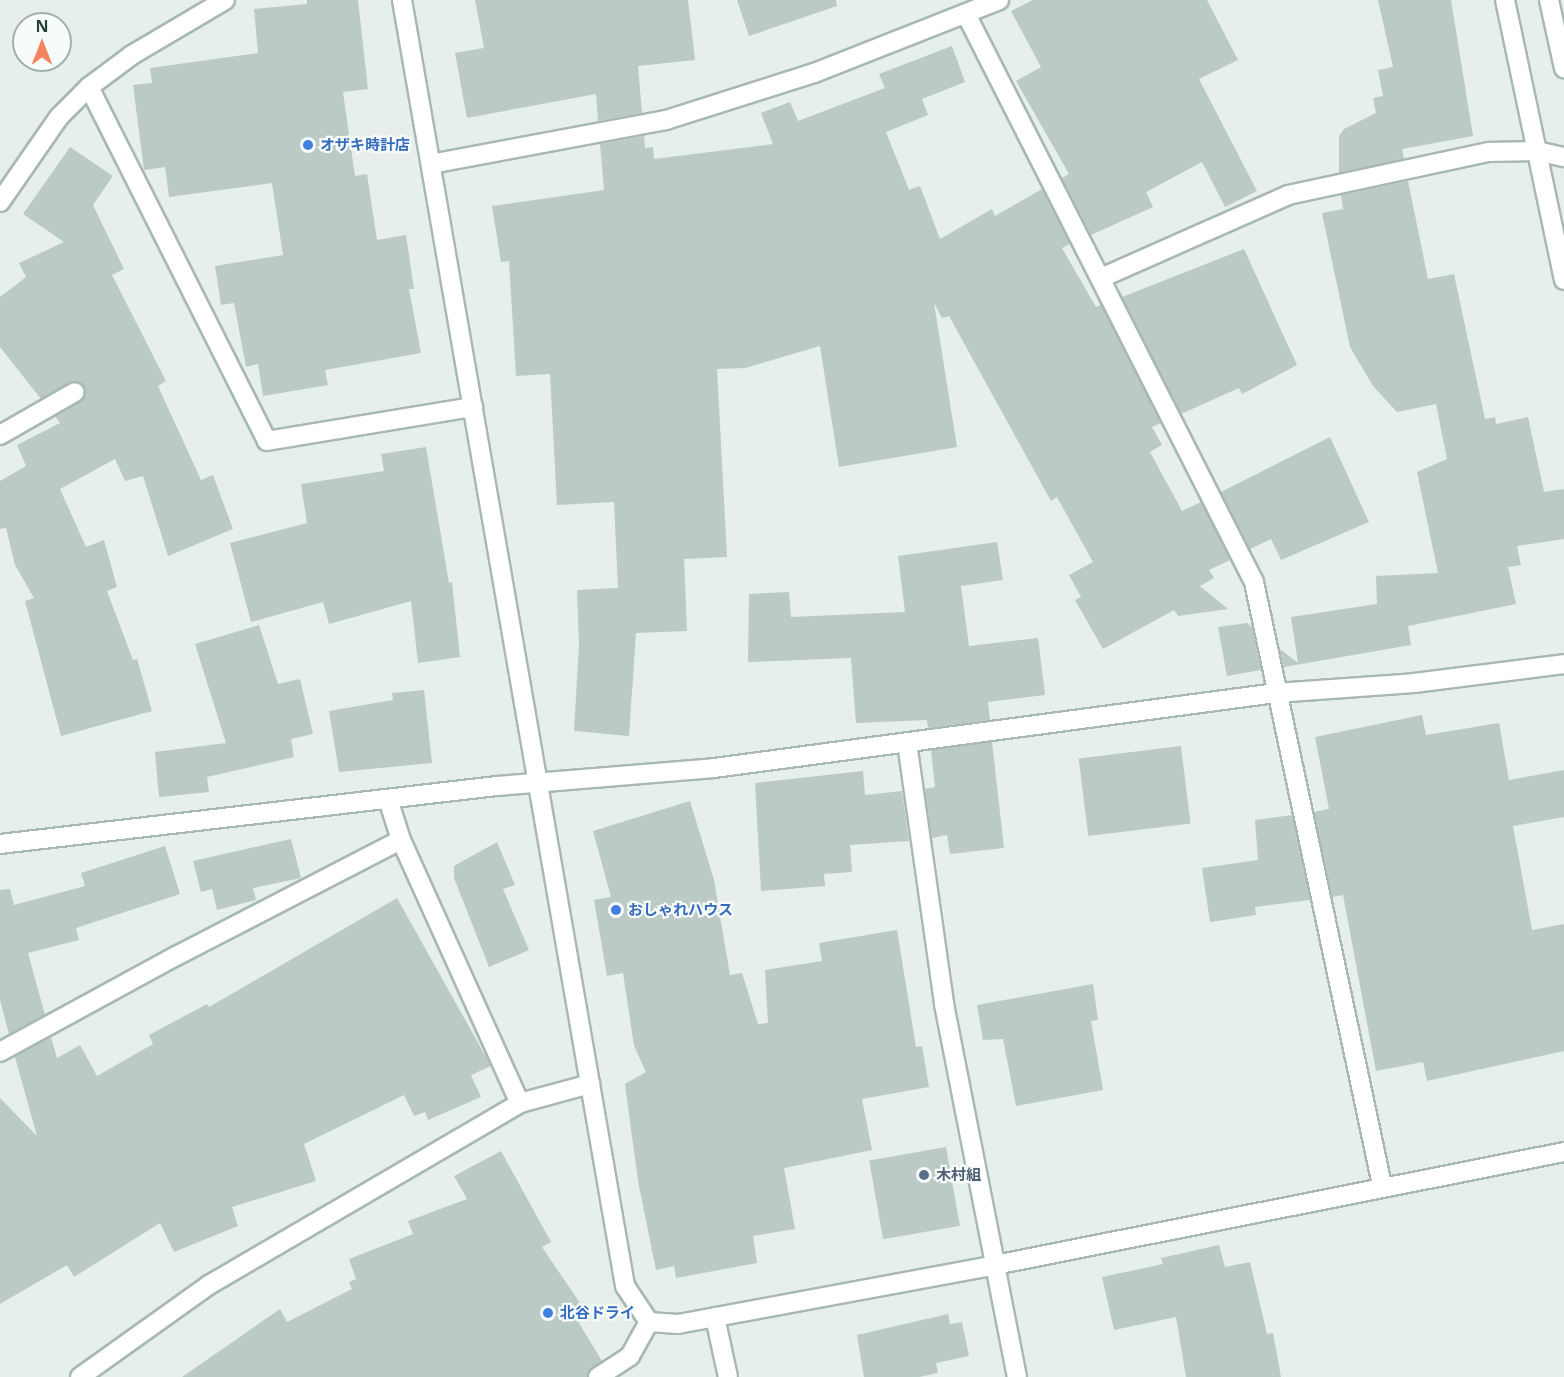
<!DOCTYPE html>
<meta charset="utf-8">
<style>
body{margin:0}
#map{position:relative;width:1564px;height:1377px;overflow:hidden;background:#e6efeb;font-family:"Open Sans","Noto Sans JP",sans-serif}
div>[style]{position:absolute}
[style*='--x']{left:calc(var(--x)*1px);top:calc(var(--y)*1px);width:calc(var(--w)*1px);rotate:calc(var(--a)*1deg)}
.building>*{inset:0;background:#bbcac4;transform-origin:0 0}
.roads{filter:drop-shadow(2px 0 #a8b8b2) drop-shadow(-2px 0 #a8b8b2) drop-shadow(0 2px #a8b8b2) drop-shadow(0 -2px #a8b8b2)}
.minor>*{height:18px;margin:-9px;padding:0 9px;transform-origin:9px;border-radius:9px;background:#fff}
.tertiary>*{height:18px;margin:-9px;padding:0 9px;transform-origin:9px;border-radius:9px;background:#fff}
.dots>*{width:16px;height:16px;translate:-50% -50%;box-sizing:border-box;border:3px solid #f7fbf9;border-radius:50%}
span{translate:-50% -50%;white-space:nowrap;text-align:center;line-height:1.15;-webkit-text-stroke:4.5px #f7fbf9;paint-order:stroke}
.shop-label{font-size:15px;color:#366cbe;font-weight:700}
.left{translate:0 -50%;text-align:left}
.service-label{font-size:15px;color:#4e5e75;font-weight:700}
.north{position:absolute;left:12px;top:12px;width:60px;height:60px;box-sizing:border-box;background:#f7fbf9;border:2px solid #a3b1ad;border-radius:50%;rotate:0deg;font-size:16px;font-weight:700;line-height:24px;text-align:center;color:#24423a}
.north::after{content:'';display:block;margin:auto;width:21px;height:27px;background:#f4845f;clip-path:polygon(50% 0,100% 100%,50% 72%,0 100%)}
</style>
<div id="map">
<div class="building">
<i style="clip-path:polygon(307px 0,358px 0,368px 89px,343px 92px,355px 176px,367px 174px,377px 240px,406px 235px,414px 289px,409px 289px,421px 353px,325px 370px,328px 385px,263px 396px,258px 364px,246px 367px,234px 303px,221px 305px,215px 266px,283px 255px,272px 183px,169px 197px,165px 167px,144px 170px,133px 85px,152px 83px,150px 68px,258px 53px,254px 9px,307px 4px)"></i>
<i style="clip-path:polygon(475px 0,688px 0,695px 60px,638px 66px,642px 113px,598px 121px,596px 94px,467px 118px,455px 53px,484px 48px)"></i>
<i style="clip-path:polygon(737px 0,836px 0,837px 6px,749px 36px)"></i>
<i style="clip-path:polygon(1033px 0,1207px 0,1238px 60px,1199px 79px,1257px 191px,1225px 207px,1202px 162px,1146px 192px,1153px 207px,1091px 235px,1062px 178px,1069px 174px,1016px 81px,1041px 67px,1011px 11px)"></i>
<i style="clip-path:polygon(1378px 0,1451px 0,1473px 136px,1402px 149px,1404px 159px,1339px 173px,1339px 136px,1344px 129px,1376px 113px,1373px 98px,1383px 96px,1378px 70px,1393px 67px)"></i>
<i style="clip-path:polygon(952px 46px,965px 82px,922px 99px,928px 115px,886px 132px,909px 190px,920px 186px,940px 239px,992px 209px,995px 216px,1042px 189px,1070px 244px,1062px 248px,1096px 307px,1101px 305px,1161px 423px,1152px 427px,1162px 445px,1150px 452px,1182px 511px,1201px 502px,1230px 560px,1209px 570px,1214px 578px,1200px 586px,1228px 609px,1178px 616px,1174px 610px,1103px 649px,1075px 600px,1081px 597px,1069px 575px,1093px 562px,1057px 497px,1051px 501px,949px 316px,942px 318px,934px 303px,957px 447px,839px 467px,820px 346px,745px 368px,717px 369px,727px 557px,684px 559px,687px 631px,636px 633px,629px 736px,574px 731px,579px 645px,577px 590px,618px 588px,614px 502px,557px 505px,550px 374px,516px 376px,509px 261px,501px 262px,492px 206px,604px 190px,600px 144px,644px 136px,645px 148px,653px 147px,654px 159px,773px 144px,761px 113px,790px 102px,798px 121px,885px 88px,879px 74px)"></i>
<i style="clip-path:polygon(70px 147px,113px 176px,93px 205px,124px 269px,112px 275px,166px 381px,158px 386px,201px 480px,213px 475px,233px 529px,168px 556px,143px 476px,125px 481px,115px 459px,60px 489px,86px 547px,104px 540px,117px 587px,107px 591px,133px 660px,137px 659px,152px 711px,61px 736px,25px 601px,34px 598px,15px 565px,6px 528px,0 529px,0 481px,26px 466px,17px 445px,60px 423px,55px 416px,81px 401px,86px 391px,81px 383px,74px 381px,41px 399px,0 347px,0 297px,26px 277px,19px 263px,64px 242px,23px 214px)"></i>
<i style="clip-path:polygon(1408px 181px,1428px 279px,1454px 274px,1485px 419px,1495px 417px,1496px 424px,1528px 417px,1544px 492px,1564px 489px,1564px 539px,1517px 546px,1521px 565px,1508px 567px,1516px 604px,1408px 626px,1411px 645px,1284px 667px,1280px 649px,1298px 663px,1291px 617px,1377px 604px,1376px 576px,1438px 573px,1417px 472px,1447px 459px,1436px 404px,1397px 412px,1373px 386px,1350px 347px,1322px 213px,1343px 209px,1341px 195px)"></i>
<i style="clip-path:polygon(1244px 249px,1297px 365px,1242px 394px,1239px 388px,1181px 414px,1122px 297px)"></i>
<i style="clip-path:polygon(1330px 437px,1369px 522px,1281px 560px,1271px 539px,1250px 549px,1221px 492px)"></i>
<i style="clip-path:polygon(426px 447px,449px 583px,452px 582px,460px 657px,418px 663px,411px 601px,329px 624px,323px 602px,251px 622px,230px 543px,307px 523px,301px 484px,384px 471px,381px 454px)"></i>
<i style="clip-path:polygon(997px 542px,1003px 580px,961px 586px,969px 646px,1038px 638px,1045px 695px,988px 702px,990px 720px,928px 728px,927px 720px,856px 723px,851px 658px,748px 662px,749px 594px,789px 592px,791px 617px,905px 612px,898px 556px)"></i>
<i style="clip-path:polygon(1247px 623px,1252px 627px,1261px 670px,1227px 676px,1218px 627px)"></i>
<i style="clip-path:polygon(259px 625px,278px 684px,300px 679px,313px 734px,291px 739px,294px 757px,207px 777px,209px 792px,159px 797px,155px 752px,226px 743px,195px 644px)"></i>
<i style="clip-path:polygon(424px 690px,432px 763px,339px 772px,329px 711px,393px 700px,392px 693px)"></i>
<i style="clip-path:polygon(1422px 715px,1426px 735px,1499px 723px,1509px 780px,1564px 770px,1564px 817px,1513px 826px,1532px 930px,1564px 924px,1564px 1051px,1427px 1081px,1423px 1062px,1376px 1071px,1343px 895px,1332px 897px,1314px 812px,1329px 809px,1315px 737px)"></i>
<i style="clip-path:polygon(992px 742px,1004px 848px,950px 854px,947px 835px,932px 838px,925px 789px,935px 787px,931px 750px)"></i>
<i style="left:1181px;top:746px;width:78px;height:103px;rotate:83deg"></i>
<i style="clip-path:polygon(863px 771px,865px 795px,902px 791px,909px 841px,850px 845px,852px 872px,824px 874px,825px 886px,761px 891px,755px 783px)"></i>
<i style="clip-path:polygon(690px 801px,714px 880px,730px 975px,742px 973px,758px 1024px,768px 1023px,765px 970px,822px 961px,819px 943px,897px 930px,916px 1047px,922px 1046px,929px 1087px,862px 1099px,872px 1150px,784px 1168px,795px 1229px,753px 1236px,757px 1263px,676px 1278px,674px 1266px,656px 1270px,638px 1181px,625px 1084px,646px 1072px,634px 1046px,623px 973px,607px 976px,594px 900px,611px 897px,593px 831px)"></i>
<i style="clip-path:polygon(1292px 815px,1310px 900px,1255px 907px,1256px 915px,1210px 922px,1202px 868px,1258px 860px,1255px 820px)"></i>
<i style="clip-path:polygon(291px 839px,301px 878px,253px 888px,256px 900px,217px 910px,212px 889px,201px 892px,193px 861px)"></i>
<i style="clip-path:polygon(497px 842px,515px 885px,503px 889px,529px 950px,489px 967px,454px 878px,454px 866px)"></i>
<i style="clip-path:polygon(165px 846px,180px 894px,76px 928px,79px 940px,28px 953px,45px 1015px,9px 1034px,0 1000px,0 890px,10px 889px,14px 905px,85px 886px,81px 873px)"></i>
<i style="clip-path:polygon(397px 898px,491px 1066px,471px 1075px,481px 1097px,428px 1120px,425px 1112px,414px 1116px,404px 1095px,304px 1144px,316px 1181px,232px 1207px,238px 1226px,174px 1252px,160px 1223px,74px 1277px,67px 1265px,0 1304px,0 1098px,37px 1136px,15px 1057px,51px 1037px,57px 1058px,80px 1045px,97px 1076px,153px 1044px,149px 1035px,207px 1004px,209px 1007px)"></i>
<i style="clip-path:polygon(1093px 984px,1098px 1020px,1091px 1021px,1103px 1090px,1016px 1106px,1003px 1039px,983px 1040px,977px 1005px)"></i>
<i style="left:946px;top:1147px;width:80px;height:78px;rotate:80deg"></i>
<i style="clip-path:polygon(501px 1151px,551px 1242px,542px 1247px,584px 1309px,574px 1315px,602px 1361px,587px 1377px,182px 1377px,280px 1309px,287px 1322px,352px 1289px,349px 1282px,356px 1279px,349px 1259px,413px 1234px,408px 1221px,467px 1199px,454px 1176px)"></i>
<i style="clip-path:polygon(1219px 1245px,1225px 1267px,1250px 1262px,1267px 1334px,1273px 1333px,1281px 1377px,1186px 1377px,1176px 1317px,1114px 1330px,1102px 1277px,1163px 1264px,1161px 1258px)"></i>
<i style="clip-path:polygon(948px 1314px,950px 1324px,962px 1322px,969px 1356px,936px 1363px,938px 1373px,919px 1377px,864px 1377px,857px 1335px)"></i>
</div>
<div class="roads">
<div class="minor">
<i style="--x:967;--y:16;--w:635;--a:63.11"></i>
<i style="--x:1254;--y:582;--w:616;--a:78.02"></i>
<i style="--x:89;--y:87;--w:396;--a:63.3"></i>
<i style="--x:267;--y:441;--w:209;--a:-9.4"></i>
<i style="--x:431;--y:164;--w:239;--a:-10.6"></i>
<i style="--x:666;--y:120;--w:155;--a:-17.6"></i>
<i style="--x:814;--y:73;--w:199;--a:-21.5"></i>
<i style="--x:0;--y:202;--w:103;--a:-55.2"></i>
<i style="--x:59;--y:117;--w:42;--a:-45"></i>
<i style="--x:89;--y:87;--w:54;--a:-36.7"></i>
<i style="--x:132;--y:55;--w:108;--a:-30.6"></i>
<i style="--x:1101;--y:278;--w:205;--a:-23.9"></i>
<i style="--x:1288;--y:195;--w:206;--a:-12.1"></i>
<i style="--x:1489;--y:152;--w:48;--a:-1.2"></i>
<i style="--x:1537;--y:151;--w:28;--a:13"></i>
<i style="--x:0;--y:435;--w:86;--a:-29.8"></i>
<i style="--x:907;--y:743;--w:264;--a:81.9"></i>
<i style="--x:944;--y:1004;--w:266;--a:78.9"></i>
<i style="--x:995;--y:1265;--w:580;--a:-11.23"></i>
<i style="--x:388;--y:799;--w:43;--a:72.4"></i>
<i style="--x:401;--y:840;--w:289;--a:65.7"></i>
<i style="--x:0;--y:844;--w:500;--a:-6.66"></i>
<i style="--x:497;--y:786;--w:218;--a:-4.7"></i>
<i style="--x:714;--y:768;--w:567;--a:-7.6"></i>
<i style="--x:1276;--y:693;--w:138;--a:-4.1"></i>
<i style="--x:1414;--y:683;--w:151;--a:-7.2"></i>
<i style="--x:0;--y:1052;--w:200;--a:-28.6"></i>
<i style="--x:176;--y:956;--w:253;--a:-27.3"></i>
<i style="--x:715;--y:1317;--w:61;--a:77.8"></i>
<i style="--x:80;--y:1377;--w:158;--a:-35.5"></i>
<i style="--x:209;--y:1285;--w:360;--a:-30.3"></i>
<i style="--x:520;--y:1103;--w:73;--a:-15.2"></i>
<i style="--x:598;--y:1377;--w:38;--a:-33"></i>
<i style="--x:630;--y:1356;--w:39;--a:-61"></i>
</div>
<div class="tertiary">
<i style="--x:402;--y:0;--w:1305;--a:80.16"></i>
<i style="--x:625;--y:1286;--w:43;--a:56.3"></i>
<i style="--x:649;--y:1322;--w:29;--a:4"></i>
<i style="--x:678;--y:1324;--w:322;--a:-10.5"></i>
<i style="--x:995;--y:1265;--w:114;--a:78.9"></i>
<i style="--x:1505;--y:0;--w:286;--a:78.1"></i>
<i style="--x:1549;--y:0;--w:70;--a:77.6"></i>
</div>
</div>
<div class="dots">
<i style="left:308px;top:145px;background:#3f7fe0"></i>
<i style="left:616px;top:910px;background:#3f7fe0"></i>
<i style="left:924px;top:1175px;background:#5c6f8a"></i>
<i style="left:548px;top:1313px;background:#3f7fe0"></i>
</div>
<div class="shop-label">
<span class="left" style="left:320px;top:145px">オザキ時計店</span>
<span class="left" style="left:628px;top:910px">おしゃれハウス</span>
<span class="left" style="left:560px;top:1313px">北谷ドライ</span>
</div>
<div class="service-label">
<span class="left" style="left:936px;top:1175px">木村組</span>
</div>
<div class="north">N</div>
</div>
